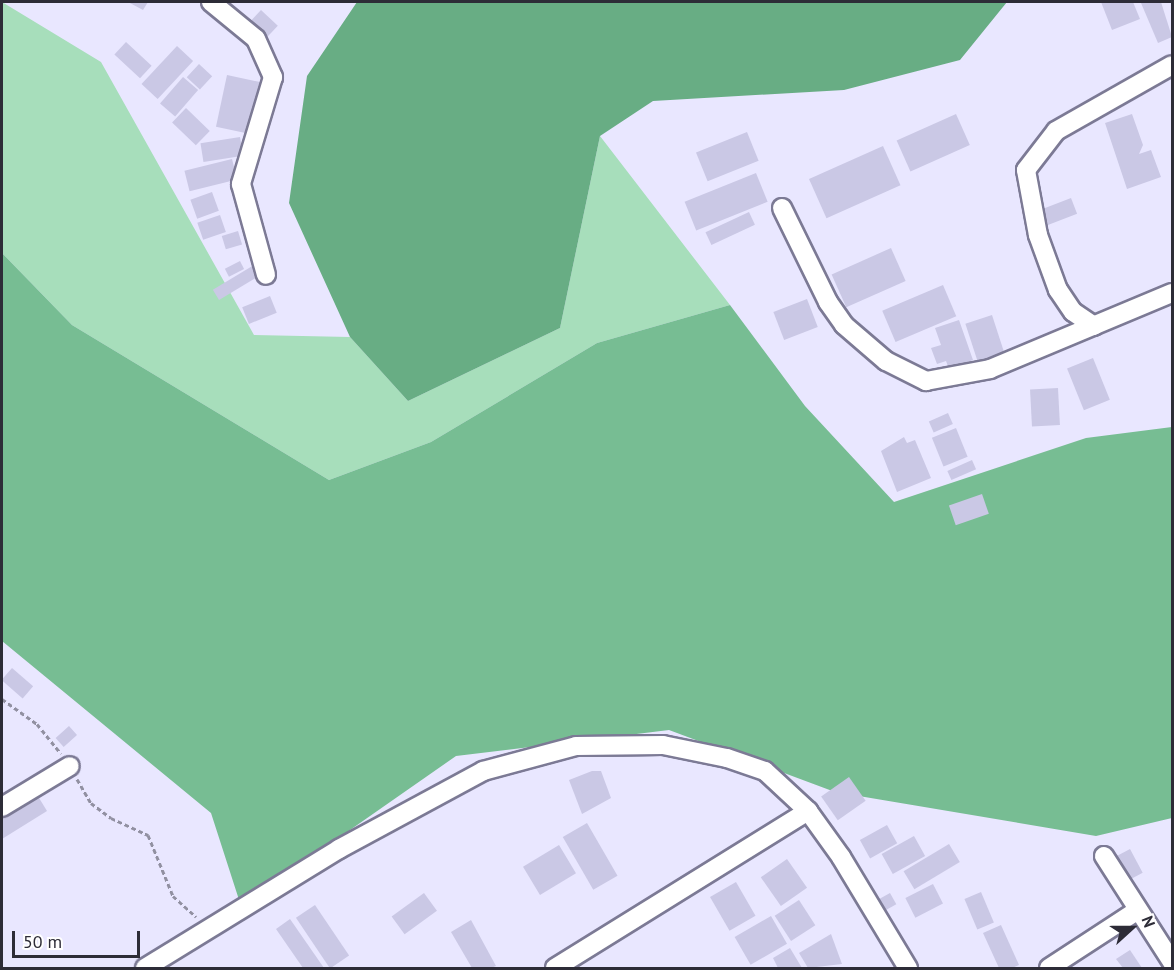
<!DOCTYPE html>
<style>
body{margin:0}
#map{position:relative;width:1174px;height:970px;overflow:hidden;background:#e9e7ff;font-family:"PT Sans",sans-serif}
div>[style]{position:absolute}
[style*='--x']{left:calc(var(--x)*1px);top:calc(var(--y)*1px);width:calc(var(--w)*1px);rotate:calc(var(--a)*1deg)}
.green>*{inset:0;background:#a7debb}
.forest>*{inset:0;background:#77bd93}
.water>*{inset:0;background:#68ad84}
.building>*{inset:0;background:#cac8e5;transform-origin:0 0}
.path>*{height:3px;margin-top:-1.5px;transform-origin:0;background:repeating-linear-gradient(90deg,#9190a1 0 4.5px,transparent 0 7.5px)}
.roads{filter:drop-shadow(2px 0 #7c7a95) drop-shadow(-2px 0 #7c7a95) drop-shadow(0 2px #7c7a95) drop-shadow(0 -2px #7c7a95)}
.street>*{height:18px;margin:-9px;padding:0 9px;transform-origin:9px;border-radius:9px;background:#fff}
span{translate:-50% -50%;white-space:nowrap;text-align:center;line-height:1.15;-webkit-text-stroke:4.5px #fff;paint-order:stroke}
.frame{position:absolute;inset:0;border:3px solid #2d2c37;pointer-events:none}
.north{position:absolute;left:1102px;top:898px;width:60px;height:60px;-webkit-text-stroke:4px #fff;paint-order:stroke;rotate:69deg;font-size:16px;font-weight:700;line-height:24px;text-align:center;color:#2d2c37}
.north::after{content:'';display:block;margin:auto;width:21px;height:27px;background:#2d2c37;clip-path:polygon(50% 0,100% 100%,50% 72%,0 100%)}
.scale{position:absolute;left:12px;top:931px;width:128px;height:27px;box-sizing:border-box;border:3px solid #2d2c37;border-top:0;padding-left:8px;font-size:18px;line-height:21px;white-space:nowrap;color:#2d2c37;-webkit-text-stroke:4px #fff;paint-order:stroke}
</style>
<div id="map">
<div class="green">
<i style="clip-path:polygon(2px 2px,101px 62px,254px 335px,350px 337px,408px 401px,560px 328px,600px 136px,730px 305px,597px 343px,431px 442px,329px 480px,72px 325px,2px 253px)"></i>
</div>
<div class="forest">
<i style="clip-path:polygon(2px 253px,72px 325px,329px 480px,431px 442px,597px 343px,730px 305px,805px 406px,894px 502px,1086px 438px,1172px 427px,1172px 818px,1096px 836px,835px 792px,669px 730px,456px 756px,241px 906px,211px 813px,2px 641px)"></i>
</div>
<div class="water">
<i style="clip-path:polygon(357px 2px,1007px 2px,960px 60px,844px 90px,653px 101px,600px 136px,560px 328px,408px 401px,350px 337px,289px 203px,307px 76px)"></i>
</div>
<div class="building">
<i style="clip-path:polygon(128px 2px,148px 2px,143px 10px)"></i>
<i style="clip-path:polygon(1101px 2px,1133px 2px,1140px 19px,1112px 30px)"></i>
<i style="clip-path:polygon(1145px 2px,1161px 2px,1172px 37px,1158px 43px,1141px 3px)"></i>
<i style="left:261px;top:10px;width:23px;height:18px;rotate:43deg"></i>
<i style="left:126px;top:42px;width:35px;height:17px;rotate:43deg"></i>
<i style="left:177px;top:46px;width:22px;height:52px;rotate:43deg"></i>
<i style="left:199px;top:64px;width:18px;height:18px;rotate:43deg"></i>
<i style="left:227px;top:75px;width:35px;height:53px;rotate:12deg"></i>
<i style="left:183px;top:77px;width:20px;height:35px;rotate:41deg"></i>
<i style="left:186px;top:108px;width:33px;height:20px;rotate:44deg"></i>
<i style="left:956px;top:114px;width:34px;height:65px;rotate:66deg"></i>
<i style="clip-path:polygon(1132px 114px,1143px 145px,1139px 154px,1151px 150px,1161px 177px,1127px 189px,1105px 123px)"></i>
<i style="left:747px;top:132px;width:31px;height:55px;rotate:68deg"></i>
<i style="left:240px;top:137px;width:19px;height:40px;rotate:81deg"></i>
<i style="left:883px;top:146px;width:43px;height:81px;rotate:66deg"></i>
<i style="left:232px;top:159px;width:21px;height:49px;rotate:76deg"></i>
<i style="left:756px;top:173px;width:31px;height:77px;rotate:68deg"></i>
<i style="left:212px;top:192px;width:20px;height:23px;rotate:70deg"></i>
<i style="left:1071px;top:198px;width:17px;height:34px;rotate:69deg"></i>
<i style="left:749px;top:212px;width:14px;height:48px;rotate:65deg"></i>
<i style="left:220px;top:215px;width:18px;height:24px;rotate:71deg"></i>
<i style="left:238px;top:231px;width:14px;height:17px;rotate:73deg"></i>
<i style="left:891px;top:248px;width:36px;height:65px;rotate:66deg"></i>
<i style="left:240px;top:261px;width:9px;height:17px;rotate:63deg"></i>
<i style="left:254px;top:265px;width:12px;height:48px;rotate:59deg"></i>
<i style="left:943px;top:285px;width:34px;height:66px;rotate:67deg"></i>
<i style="left:270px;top:296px;width:18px;height:30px;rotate:68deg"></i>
<i style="left:807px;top:299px;width:30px;height:36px;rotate:69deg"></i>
<i style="left:992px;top:315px;width:41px;height:28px;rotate:72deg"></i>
<i style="clip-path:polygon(959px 320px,973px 360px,949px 369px,946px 361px,937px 364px,931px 348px,941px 345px,935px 328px)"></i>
<i style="left:1093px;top:358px;width:45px;height:28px;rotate:68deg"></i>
<i style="left:1058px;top:388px;width:37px;height:28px;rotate:87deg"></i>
<i style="left:948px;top:413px;width:12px;height:21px;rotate:66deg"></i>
<i style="left:956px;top:428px;width:31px;height:26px;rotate:68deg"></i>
<i style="clip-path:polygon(904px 437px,907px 443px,915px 440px,931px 478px,897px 492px,881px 451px)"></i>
<i style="left:972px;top:460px;width:10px;height:27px;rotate:66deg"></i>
<i style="left:982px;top:494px;width:21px;height:35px;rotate:71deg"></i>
<i style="left:12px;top:668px;width:28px;height:16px;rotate:41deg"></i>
<i style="left:69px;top:726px;width:12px;height:18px;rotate:48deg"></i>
<i style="clip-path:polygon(592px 771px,601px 771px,611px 798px,582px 814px,569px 780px)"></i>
<i style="left:849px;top:777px;width:29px;height:34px;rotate:55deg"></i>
<i style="clip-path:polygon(36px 793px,47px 811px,2px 839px,2px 815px)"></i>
<i style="left:587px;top:823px;width:61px;height:28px;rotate:60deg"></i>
<i style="left:887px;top:825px;width:21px;height:31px;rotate:61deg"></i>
<i style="left:914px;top:836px;width:23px;height:37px;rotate:61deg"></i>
<i style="left:949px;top:844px;width:21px;height:53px;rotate:59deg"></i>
<i style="left:559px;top:845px;width:33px;height:42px;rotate:59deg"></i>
<i style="left:1130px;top:849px;width:27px;height:16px;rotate:62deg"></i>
<i style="left:787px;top:859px;width:35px;height:32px;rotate:55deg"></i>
<i style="left:736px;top:882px;width:39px;height:30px;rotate:60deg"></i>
<i style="left:933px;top:884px;width:22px;height:31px;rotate:63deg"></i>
<i style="left:981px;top:892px;width:33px;height:18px;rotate:67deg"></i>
<i style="left:424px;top:893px;width:22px;height:40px;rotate:54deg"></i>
<i style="left:890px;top:893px;width:13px;height:18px;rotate:61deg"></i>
<i style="left:799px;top:900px;width:30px;height:29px;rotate:57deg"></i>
<i style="left:315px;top:905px;width:61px;height:23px;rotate:56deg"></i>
<i style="left:771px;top:916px;width:32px;height:42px;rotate:60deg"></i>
<i style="clip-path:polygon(290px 919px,324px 968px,303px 968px,276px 929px)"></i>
<i style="clip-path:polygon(471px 920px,496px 966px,491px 968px,472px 968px,451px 932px)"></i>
<i style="clip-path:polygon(1001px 925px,1019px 965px,1012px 968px,999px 968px,983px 933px)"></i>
<i style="clip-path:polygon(831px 934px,842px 964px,808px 968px,799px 953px)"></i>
<i style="clip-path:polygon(790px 948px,802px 968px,778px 968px,773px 958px)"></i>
<i style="clip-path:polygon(1130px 950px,1142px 968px,1123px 968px,1116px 959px)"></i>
</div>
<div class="path">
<i style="--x:2;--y:699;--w:43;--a:35.5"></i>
<i style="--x:37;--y:724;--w:38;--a:51"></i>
<i style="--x:77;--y:779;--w:28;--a:60"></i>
<i style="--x:91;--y:803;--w:25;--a:37"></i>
<i style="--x:111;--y:818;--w:41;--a:24.7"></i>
<i style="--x:148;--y:835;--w:66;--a:67.7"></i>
<i style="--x:173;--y:896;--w:31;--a:42"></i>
</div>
<div class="roads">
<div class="street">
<i style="--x:211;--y:2;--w:58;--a:39.4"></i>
<i style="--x:256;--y:39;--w:42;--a:65.9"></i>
<i style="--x:273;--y:77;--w:112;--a:106.7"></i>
<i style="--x:241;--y:184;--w:94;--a:74.6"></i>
<i style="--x:782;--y:208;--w:105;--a:63.9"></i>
<i style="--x:828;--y:302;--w:28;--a:55"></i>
<i style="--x:844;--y:325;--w:55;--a:40.6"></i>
<i style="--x:886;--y:361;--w:45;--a:26.6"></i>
<i style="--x:926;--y:381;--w:65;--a:-10.6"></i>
<i style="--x:990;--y:369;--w:197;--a:-22.7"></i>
<i style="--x:1094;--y:326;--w:25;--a:-146"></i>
<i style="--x:1073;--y:312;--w:27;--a:-124"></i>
<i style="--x:1058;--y:290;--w:59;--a:-110"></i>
<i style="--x:1038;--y:235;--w:66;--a:-100.5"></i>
<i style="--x:1026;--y:170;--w:49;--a:-52.4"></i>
<i style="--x:1056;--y:131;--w:133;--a:-29.6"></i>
<i style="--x:2;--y:807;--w:79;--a:-31.1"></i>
<i style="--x:1104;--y:856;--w:126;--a:57.3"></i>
<i style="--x:145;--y:968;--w:228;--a:-31.5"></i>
<i style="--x:339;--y:849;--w:164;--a:-28.4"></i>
<i style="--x:483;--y:771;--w:96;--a:-15"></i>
<i style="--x:576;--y:746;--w:87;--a:-0.7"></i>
<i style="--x:663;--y:745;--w:65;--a:11.5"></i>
<i style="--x:727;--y:758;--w:40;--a:18.9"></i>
<i style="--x:765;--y:771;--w:59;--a:42.9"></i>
<i style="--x:808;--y:811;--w:57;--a:54.3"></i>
<i style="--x:841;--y:857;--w:130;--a:58.9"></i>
<i style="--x:555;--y:968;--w:298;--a:-31.8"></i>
<i style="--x:1049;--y:968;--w:106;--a:-33.1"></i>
</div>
</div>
<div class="frame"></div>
<div class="north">N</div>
<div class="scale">50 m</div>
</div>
